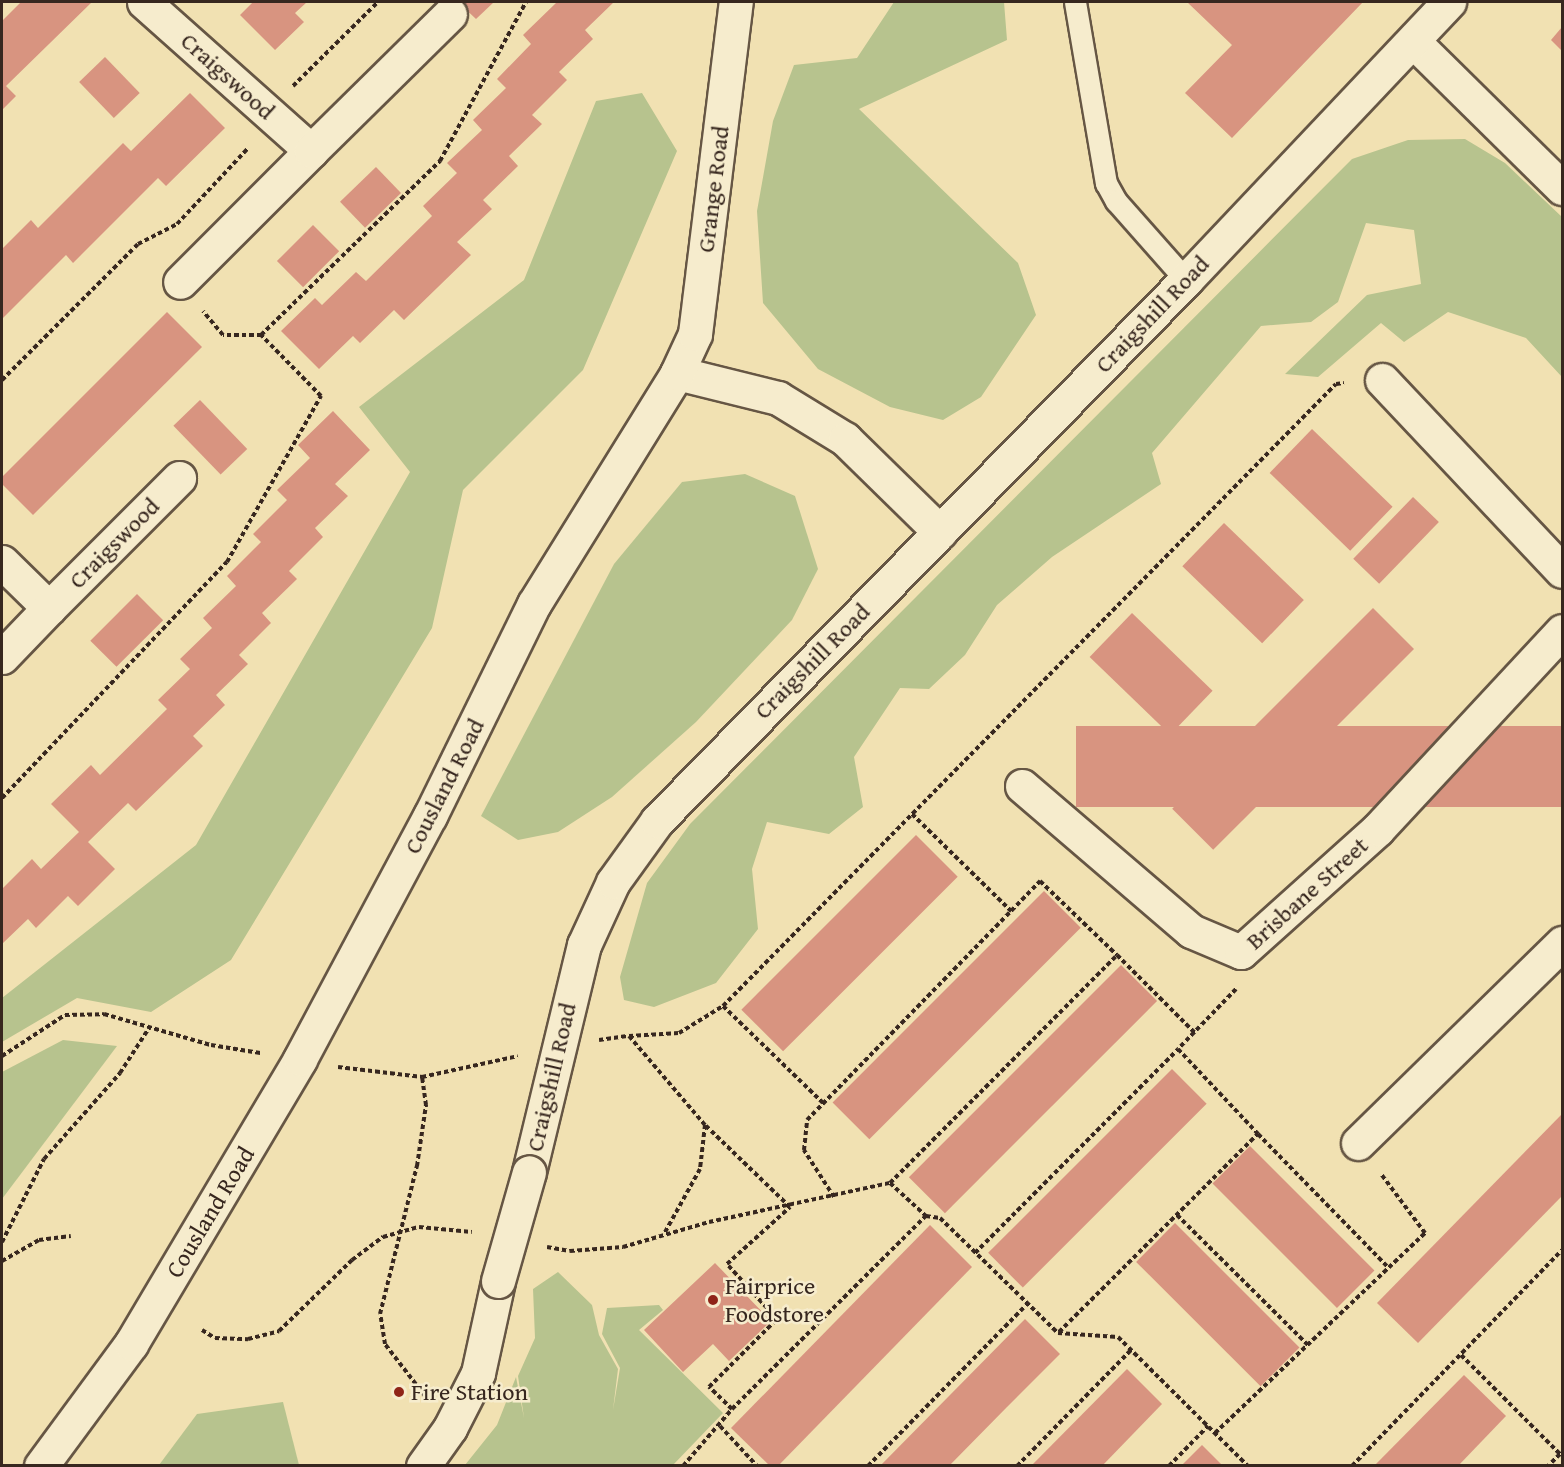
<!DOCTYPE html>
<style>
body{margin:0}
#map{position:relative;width:1564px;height:1467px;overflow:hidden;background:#f1e1b2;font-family:"Gentium Book Plus",serif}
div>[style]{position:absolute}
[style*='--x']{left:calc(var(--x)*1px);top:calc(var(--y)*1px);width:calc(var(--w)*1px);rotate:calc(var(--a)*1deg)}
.green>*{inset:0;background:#b7c38e}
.building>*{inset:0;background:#d89480;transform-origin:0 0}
.path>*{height:4px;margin-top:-2px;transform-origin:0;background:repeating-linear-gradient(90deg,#37271f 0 4.5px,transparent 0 7.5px)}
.roads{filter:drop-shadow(2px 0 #665644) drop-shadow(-2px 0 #665644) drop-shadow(0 2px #665644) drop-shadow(0 -2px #665644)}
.service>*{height:21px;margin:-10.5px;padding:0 10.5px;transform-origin:10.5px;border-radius:10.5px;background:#f6eccd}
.minor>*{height:33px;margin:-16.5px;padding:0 16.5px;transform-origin:16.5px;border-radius:16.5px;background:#f6eccd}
.tertiary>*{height:33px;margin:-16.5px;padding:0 16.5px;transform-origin:16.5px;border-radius:16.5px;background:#f6eccd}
.bridges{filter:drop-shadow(2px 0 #665644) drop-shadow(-2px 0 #665644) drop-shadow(0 2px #665644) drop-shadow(0 -2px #665644)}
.tertiary-bridge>*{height:33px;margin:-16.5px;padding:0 16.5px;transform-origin:16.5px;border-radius:16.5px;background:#f6eccd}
.dots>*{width:16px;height:16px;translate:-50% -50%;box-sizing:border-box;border:3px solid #f6eccd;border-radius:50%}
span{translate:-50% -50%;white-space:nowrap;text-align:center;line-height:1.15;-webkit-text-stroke:5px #f6eccd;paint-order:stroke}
.street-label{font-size:24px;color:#37271f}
.poi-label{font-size:24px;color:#37271f}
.left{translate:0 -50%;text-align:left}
.frame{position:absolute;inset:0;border:3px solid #37271f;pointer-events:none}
</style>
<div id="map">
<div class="green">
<i style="clip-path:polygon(894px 2px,1004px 2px,1007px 40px,859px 109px,1018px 263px,1036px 315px,981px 397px,943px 420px,890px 407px,818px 369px,763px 303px,757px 211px,773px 121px,794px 65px,857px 58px)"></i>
<i style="clip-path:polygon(642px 93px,677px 151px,583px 370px,463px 490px,432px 628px,231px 960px,151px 1012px,77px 998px,2px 1042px,2px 998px,196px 845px,410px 472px,359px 407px,524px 280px,596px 101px)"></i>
<i style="clip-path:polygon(1465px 139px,1505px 163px,1562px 217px,1562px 377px,1526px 338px,1448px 312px,1404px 342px,1381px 323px,1318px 377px,1285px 374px,1367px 295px,1421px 284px,1414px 230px,1366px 223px,1338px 302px,1311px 322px,1261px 326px,1152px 453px,1161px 484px,1052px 557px,997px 605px,965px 655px,929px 689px,900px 688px,854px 757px,863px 807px,829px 834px,767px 822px,752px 869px,758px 929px,716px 983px,654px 1007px,624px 1000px,620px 977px,647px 883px,690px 824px,1352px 159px,1408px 140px)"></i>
<i style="clip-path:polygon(745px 474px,795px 496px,818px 569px,792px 620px,696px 722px,612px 797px,558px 832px,518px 840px,481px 816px,614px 564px,682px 482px)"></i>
<i style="clip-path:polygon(63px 1040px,117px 1046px,2px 1199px,2px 1072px)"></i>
<i style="clip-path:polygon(558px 1272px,592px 1305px,599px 1335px,618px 1369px,613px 1410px,620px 1368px,602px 1334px,607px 1308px,659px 1305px,663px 1310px,639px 1330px,723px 1413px,673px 1465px,465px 1465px,497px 1425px,516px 1377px,524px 1418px,518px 1376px,535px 1338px,533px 1289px)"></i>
<i style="clip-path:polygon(283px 1402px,299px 1465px,159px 1465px,197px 1414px)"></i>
</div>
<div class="building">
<i style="clip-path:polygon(21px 2px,92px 2px,6px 86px,16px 96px,2px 110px,2px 21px)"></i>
<i style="clip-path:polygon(253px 2px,307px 2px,295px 13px,304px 22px,275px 50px,240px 15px)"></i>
<i style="clip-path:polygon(458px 2px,494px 2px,476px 19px)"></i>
<i style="clip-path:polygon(557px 2px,614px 2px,585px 30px,593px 39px,559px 72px,567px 80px,532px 115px,542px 124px,509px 156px,518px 166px,483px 200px,492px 209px,457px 242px,471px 255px,404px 320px,394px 310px,360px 343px,353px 336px,319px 369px,281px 331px,315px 298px,322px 305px,356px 272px,366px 281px,432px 216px,423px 206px,457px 173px,447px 163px,482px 130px,473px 120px,506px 88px,497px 79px,531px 44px,523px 35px)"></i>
<i style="clip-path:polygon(1187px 2px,1363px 2px,1232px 138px,1185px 93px,1232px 45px)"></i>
<i style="clip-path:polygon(1562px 27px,1562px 51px,1551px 40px)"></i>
<i style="left:105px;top:57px;width:50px;height:36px;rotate:46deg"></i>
<i style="clip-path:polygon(190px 93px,225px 128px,166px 186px,158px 178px,73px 263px,66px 255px,2px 319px,2px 249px,31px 220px,38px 228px,123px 143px,131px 151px)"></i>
<i style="left:376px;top:167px;width:36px;height:50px;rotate:46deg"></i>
<i style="left:313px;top:225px;width:37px;height:51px;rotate:45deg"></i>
<i style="clip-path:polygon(167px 312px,202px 347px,33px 515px,2px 484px,2px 477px)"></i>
<i style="left:200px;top:400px;width:68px;height:37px;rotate:46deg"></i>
<i style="clip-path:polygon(333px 411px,370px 450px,335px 484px,348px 496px,315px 528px,323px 537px,289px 571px,297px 579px,262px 613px,271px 623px,239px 655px,248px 664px,216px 695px,225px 705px,193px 736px,203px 746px,136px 811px,128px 803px,88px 842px,115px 869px,78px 906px,68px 896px,36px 928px,28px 919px,2px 944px,2px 889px,32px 859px,41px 869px,79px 832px,51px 804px,91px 765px,100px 775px,167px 709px,158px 700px,190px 669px,180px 659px,212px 628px,203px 618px,236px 586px,227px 576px,261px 542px,253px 534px,287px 500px,277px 490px,310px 458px,298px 445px)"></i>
<i style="left:1312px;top:429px;width:112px;height:61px;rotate:44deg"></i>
<i style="left:1413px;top:497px;width:36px;height:86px;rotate:44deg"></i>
<i style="left:1224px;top:523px;width:111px;height:60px;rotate:44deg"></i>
<i style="left:137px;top:594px;width:37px;height:66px;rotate:45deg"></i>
<i style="left:1373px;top:608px;width:58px;height:284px;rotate:45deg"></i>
<i style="left:1132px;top:613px;width:112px;height:61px;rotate:44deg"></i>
<i style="left:1562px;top:726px;width:81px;height:486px;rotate:90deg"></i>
<i style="left:916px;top:835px;width:59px;height:247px;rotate:45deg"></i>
<i style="left:1044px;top:891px;width:52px;height:299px;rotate:45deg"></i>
<i style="left:1121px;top:965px;width:51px;height:300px;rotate:45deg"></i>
<i style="left:1172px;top:1069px;width:49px;height:260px;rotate:45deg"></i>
<i style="clip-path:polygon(1562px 1114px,1562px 1196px,1418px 1343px,1377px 1303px)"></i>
<i style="left:1250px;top:1146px;width:176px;height:53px;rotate:45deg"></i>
<i style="left:1175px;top:1223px;width:176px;height:55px;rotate:45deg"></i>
<i style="clip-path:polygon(930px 1225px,972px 1267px,778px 1466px,770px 1466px,731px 1428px)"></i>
<i style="clip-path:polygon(715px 1263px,771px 1321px,729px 1361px,713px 1344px,683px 1372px,644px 1330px)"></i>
<i style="clip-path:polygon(1025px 1319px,1060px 1354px,1007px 1407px,949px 1466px,880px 1466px)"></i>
<i style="clip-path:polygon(1127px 1369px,1162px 1404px,1102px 1466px,1031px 1466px)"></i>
<i style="clip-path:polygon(1464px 1375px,1506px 1416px,1458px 1466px,1374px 1466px)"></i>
<i style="clip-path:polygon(1202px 1445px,1223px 1466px,1181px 1466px)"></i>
</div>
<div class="path">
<i style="--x:293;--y:86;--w:120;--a:-44.7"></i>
<i style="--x:261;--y:335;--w:250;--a:-44.2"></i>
<i style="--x:440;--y:161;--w:181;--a:-61.6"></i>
<i style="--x:2;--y:380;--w:192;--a:-45"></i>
<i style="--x:138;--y:244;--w:44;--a:-27.1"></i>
<i style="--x:177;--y:224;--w:104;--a:-46.9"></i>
<i style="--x:2;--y:798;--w:326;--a:-46.4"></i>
<i style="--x:227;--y:562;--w:191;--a:-60.5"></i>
<i style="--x:321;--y:396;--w:86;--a:-134.5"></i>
<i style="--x:261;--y:335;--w:38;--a:180"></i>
<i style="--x:223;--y:335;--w:31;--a:-130"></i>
<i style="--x:912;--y:814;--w:139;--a:44.4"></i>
<i style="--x:1236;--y:989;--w:83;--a:134"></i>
<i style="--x:1178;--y:1049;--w:117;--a:46.7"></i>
<i style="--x:723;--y:1006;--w:139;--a:44.1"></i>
<i style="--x:629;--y:1036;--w:50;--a:-3.4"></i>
<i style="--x:679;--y:1033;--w:52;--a:-31.5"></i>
<i style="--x:723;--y:1006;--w:873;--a:-45.42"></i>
<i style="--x:1336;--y:384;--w:8;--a:-7"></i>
<i style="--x:599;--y:1040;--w:30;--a:-8"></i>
<i style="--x:629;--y:1036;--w:117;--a:49.5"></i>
<i style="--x:705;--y:1125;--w:44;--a:96.5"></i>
<i style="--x:700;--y:1169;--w:74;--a:119"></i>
<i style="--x:2;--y:1056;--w:75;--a:-33.1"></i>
<i style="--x:65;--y:1015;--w:39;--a:-1"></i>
<i style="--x:104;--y:1014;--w:111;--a:16.2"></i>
<i style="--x:211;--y:1045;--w:50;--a:9.3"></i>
<i style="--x:338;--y:1067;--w:85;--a:6.8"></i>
<i style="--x:890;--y:1183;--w:322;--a:-45.1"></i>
<i style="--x:1117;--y:955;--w:110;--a:45"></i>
<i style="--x:834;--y:1197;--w:56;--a:-122.6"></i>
<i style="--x:804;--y:1150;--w:30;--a:-84"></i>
<i style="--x:807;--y:1120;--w:334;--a:-45.7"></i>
<i style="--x:1040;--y:881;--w:107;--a:43.9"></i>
<i style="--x:1177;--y:1215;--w:185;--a:44.8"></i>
<i style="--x:2;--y:1242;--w:93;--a:-63.2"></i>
<i style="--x:44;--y:1159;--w:115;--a:-48.5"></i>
<i style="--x:120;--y:1073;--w:54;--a:-57.2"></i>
<i style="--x:547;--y:1247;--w:23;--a:10"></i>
<i style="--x:570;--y:1251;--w:53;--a:-4.3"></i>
<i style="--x:623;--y:1247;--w:90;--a:-16.2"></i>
<i style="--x:709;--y:1222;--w:185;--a:-12.2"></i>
<i style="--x:890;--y:1183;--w:49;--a:42.5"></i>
<i style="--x:926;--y:1216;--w:14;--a:8"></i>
<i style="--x:940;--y:1218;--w:165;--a:44.3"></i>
<i style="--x:1058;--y:1333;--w:60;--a:3.8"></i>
<i style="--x:1118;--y:1337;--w:183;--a:44.8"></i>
<i style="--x:975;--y:1253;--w:288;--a:-45.1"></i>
<i style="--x:2;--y:1261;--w:43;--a:-29.6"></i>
<i style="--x:39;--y:1240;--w:32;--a:-7"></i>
<i style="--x:202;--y:1330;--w:15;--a:32"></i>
<i style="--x:215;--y:1338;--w:33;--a:2"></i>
<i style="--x:248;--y:1339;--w:32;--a:-14"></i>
<i style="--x:279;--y:1331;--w:102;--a:-44.2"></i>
<i style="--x:352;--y:1260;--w:39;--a:-37"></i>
<i style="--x:383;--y:1237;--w:37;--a:-16"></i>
<i style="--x:419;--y:1227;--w:53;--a:5.4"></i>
<i style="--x:1059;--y:1332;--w:281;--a:-44.9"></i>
<i style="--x:1258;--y:1134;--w:186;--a:45.7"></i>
<i style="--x:1461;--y:1355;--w:140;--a:45"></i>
<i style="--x:1560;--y:1454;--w:17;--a:135"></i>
<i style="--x:425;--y:1396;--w:66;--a:-127.6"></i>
<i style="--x:385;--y:1344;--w:30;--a:-99"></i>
<i style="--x:380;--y:1314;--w:153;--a:-76"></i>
<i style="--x:417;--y:1166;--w:62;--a:-81.6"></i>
<i style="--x:426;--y:1105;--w:28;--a:-98"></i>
<i style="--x:422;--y:1077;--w:98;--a:-12.3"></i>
<i style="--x:732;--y:1409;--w:274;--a:-44.9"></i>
<i style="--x:720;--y:1426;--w:54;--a:47.2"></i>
<i style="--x:1215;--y:1433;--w:290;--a:-43.6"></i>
<i style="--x:1425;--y:1233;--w:74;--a:-126.7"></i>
<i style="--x:683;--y:1466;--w:75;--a:-49.3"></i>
<i style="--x:732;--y:1409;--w:32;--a:-136"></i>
<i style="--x:709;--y:1387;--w:96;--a:-45"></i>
<i style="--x:777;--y:1319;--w:74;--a:-132.3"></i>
<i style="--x:727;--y:1264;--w:85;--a:-42.1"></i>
<i style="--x:790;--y:1207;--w:117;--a:-136"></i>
<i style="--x:868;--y:1466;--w:228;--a:-45.5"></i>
<i style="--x:1017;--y:1466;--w:163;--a:-45.5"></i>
<i style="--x:1169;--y:1466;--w:56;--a:-45.7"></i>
<i style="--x:1352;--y:1466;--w:301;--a:-45.8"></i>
</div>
<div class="roads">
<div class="service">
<i style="--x:1075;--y:2;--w:184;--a:80.3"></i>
<i style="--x:1106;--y:183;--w:21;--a:61"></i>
<i style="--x:1116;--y:201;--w:106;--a:48.5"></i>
</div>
<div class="minor">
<i style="--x:144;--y:2;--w:224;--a:41.7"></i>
<i style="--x:311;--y:151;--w:185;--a:135"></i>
<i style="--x:1414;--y:42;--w:208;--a:44.6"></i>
<i style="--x:311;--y:151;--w:195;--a:-44.6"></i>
<i style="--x:1382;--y:380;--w:262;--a:46.7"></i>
<i style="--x:2;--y:562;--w:66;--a:44.4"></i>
<i style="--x:49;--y:608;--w:68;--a:133.8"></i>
<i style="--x:49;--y:608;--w:184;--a:-45"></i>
<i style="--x:1022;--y:786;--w:223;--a:40.6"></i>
<i style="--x:1191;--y:931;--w:54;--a:22.8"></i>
<i style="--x:1241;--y:952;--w:184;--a:-41.9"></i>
<i style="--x:1378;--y:829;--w:270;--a:-47.1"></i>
<i style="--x:1358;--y:1143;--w:286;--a:-44.4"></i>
</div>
<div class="tertiary">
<i style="--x:677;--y:373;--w:104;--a:13.9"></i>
<i style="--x:778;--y:398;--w:79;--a:31.5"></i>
<i style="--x:845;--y:439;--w:133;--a:44.4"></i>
<i style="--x:529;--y:1172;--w:234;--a:-76.4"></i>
<i style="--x:584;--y:945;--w:69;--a:-65.3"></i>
<i style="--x:613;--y:882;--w:75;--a:-54.2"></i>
<i style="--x:657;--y:821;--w:757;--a:-45.64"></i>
<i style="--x:1186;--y:280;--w:383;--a:-46.6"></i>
<i style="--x:41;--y:1466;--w:152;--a:-53.6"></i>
<i style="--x:131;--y:1344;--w:331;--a:-59.3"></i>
<i style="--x:300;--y:1059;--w:276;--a:-61.9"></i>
<i style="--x:430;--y:816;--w:236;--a:-63.9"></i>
<i style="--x:534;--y:604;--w:272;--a:-58.2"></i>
<i style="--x:677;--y:373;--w:43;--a:-65.2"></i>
<i style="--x:695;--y:334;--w:335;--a:-83"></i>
<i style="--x:423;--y:1466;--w:47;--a:-54.6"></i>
<i style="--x:450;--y:1428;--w:62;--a:-63"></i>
<i style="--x:478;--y:1373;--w:94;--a:-77.7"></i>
</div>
</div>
<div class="bridges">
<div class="tertiary-bridge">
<i style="--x:498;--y:1281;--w:113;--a:-74.1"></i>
</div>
</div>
<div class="dots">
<i style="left:713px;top:1300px;background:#8f2418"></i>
<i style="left:399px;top:1392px;background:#8f2418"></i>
</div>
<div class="street-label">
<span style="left:228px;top:76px;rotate:42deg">Craigswood</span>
<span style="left:713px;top:189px;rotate:-83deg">Grange Road</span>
<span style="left:1152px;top:314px;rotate:-46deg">Craigshill Road</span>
<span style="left:114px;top:543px;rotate:-45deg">Craigswood</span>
<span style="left:812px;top:661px;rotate:-45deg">Craigshill Road</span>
<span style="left:444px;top:786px;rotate:-63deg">Cousland Road</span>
<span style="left:1307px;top:893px;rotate:-42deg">Brisbane Street</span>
<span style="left:551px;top:1077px;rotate:-77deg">Craigshill Road</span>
<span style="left:210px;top:1212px;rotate:-59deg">Cousland Road</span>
</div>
<div class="poi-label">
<span class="left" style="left:725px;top:1300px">Fairprice<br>Foodstore</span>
<span class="left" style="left:411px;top:1392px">Fire Station</span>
</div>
<div class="frame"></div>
</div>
